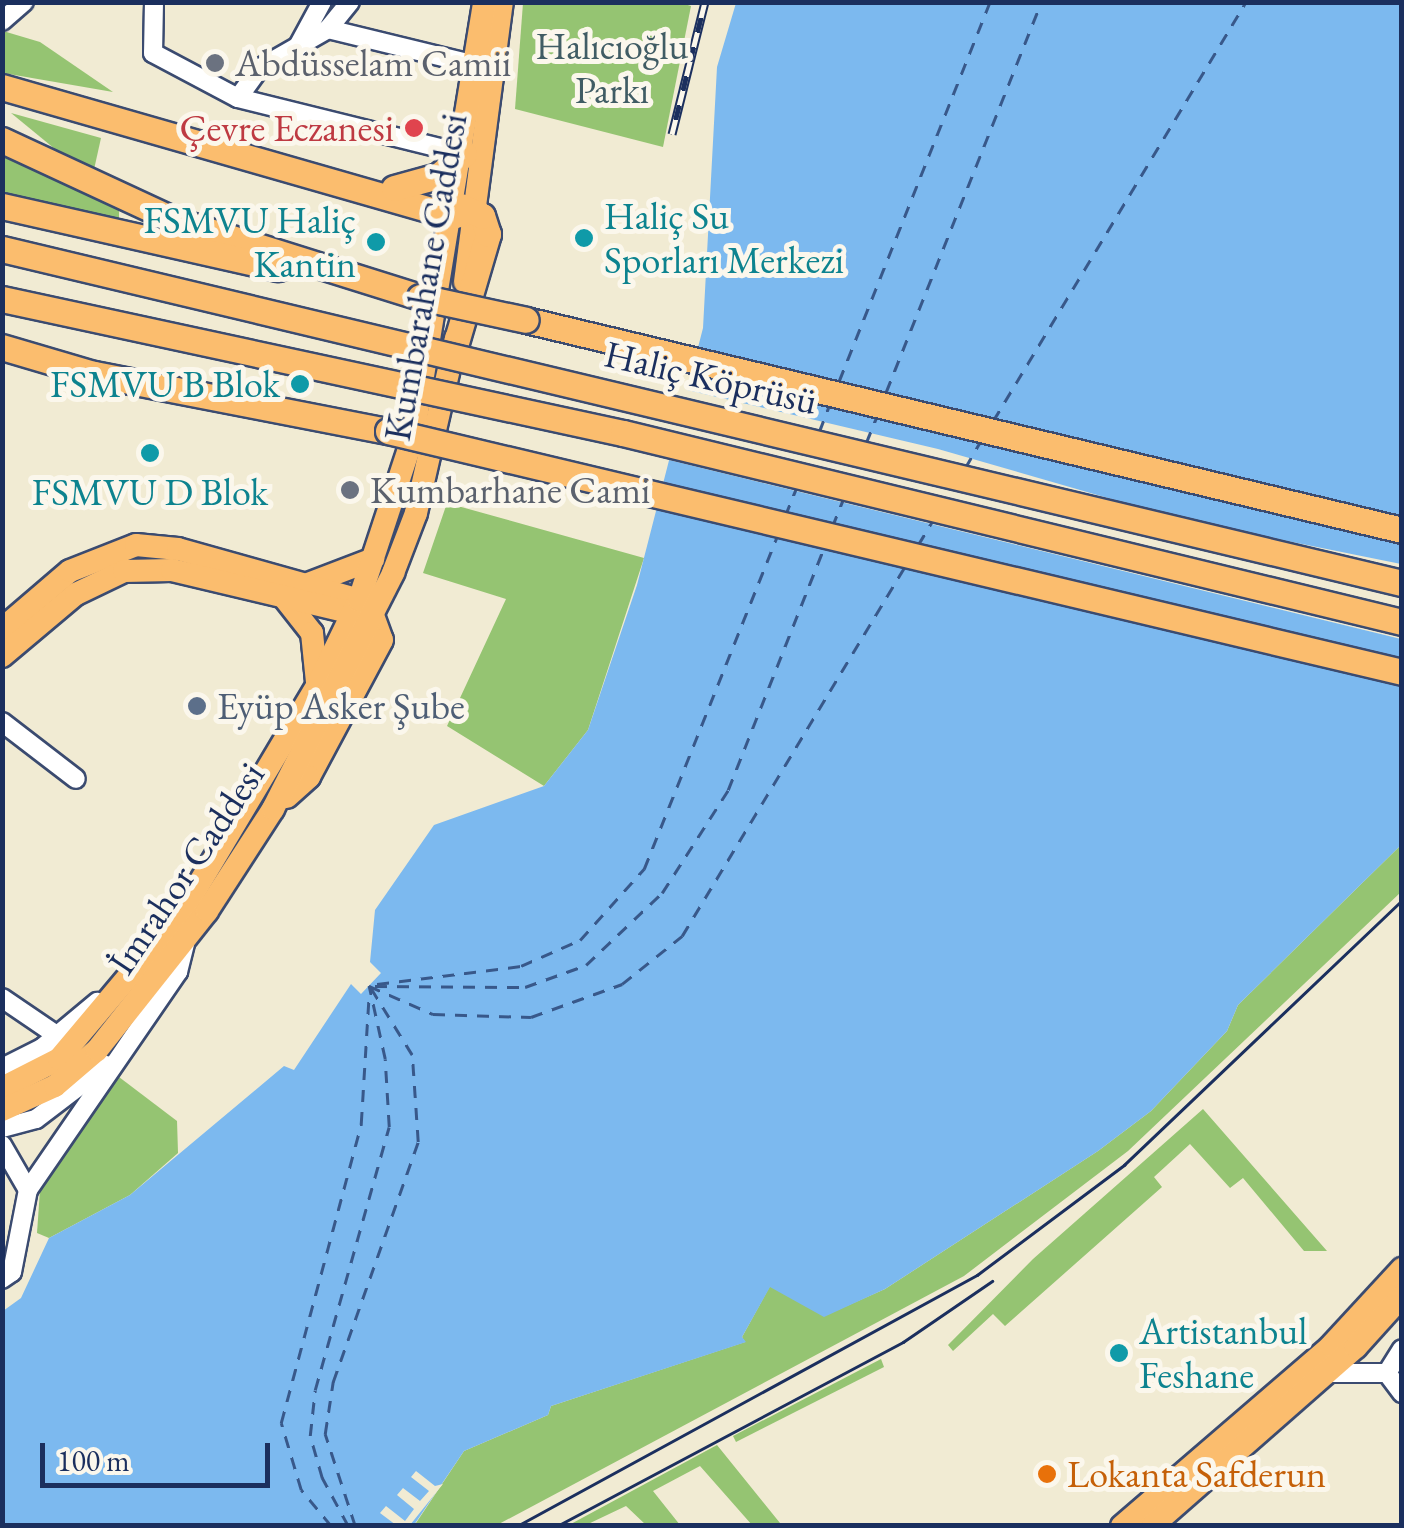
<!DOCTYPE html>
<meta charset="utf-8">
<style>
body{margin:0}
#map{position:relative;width:1404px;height:1528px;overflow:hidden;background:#f1ebd3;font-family:"EB Garamond",serif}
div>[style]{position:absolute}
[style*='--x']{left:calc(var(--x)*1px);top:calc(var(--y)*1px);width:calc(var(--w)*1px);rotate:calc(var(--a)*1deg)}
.green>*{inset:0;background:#95c472}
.water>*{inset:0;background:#7cb9ef}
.pier>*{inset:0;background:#f1ebd3}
.ferry>*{height:2.5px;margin-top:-1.25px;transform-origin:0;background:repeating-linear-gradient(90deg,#38588a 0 12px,transparent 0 22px)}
.roads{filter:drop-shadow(2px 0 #3b4b70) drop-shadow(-2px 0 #3b4b70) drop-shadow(0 2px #3b4b70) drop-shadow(0 -2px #3b4b70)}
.minor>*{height:18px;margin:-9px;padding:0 9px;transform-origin:9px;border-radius:9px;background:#fff}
.major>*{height:22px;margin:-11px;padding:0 11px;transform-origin:11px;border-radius:11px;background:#fbbd6e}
.highway>*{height:25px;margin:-12.5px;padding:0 12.5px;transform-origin:12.5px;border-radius:12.5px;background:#fbbd6e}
.tram>*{height:2.5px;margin:-1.25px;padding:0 1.25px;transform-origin:1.25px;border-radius:1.25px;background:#1b2f5e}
.rail>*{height:9px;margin-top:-4.5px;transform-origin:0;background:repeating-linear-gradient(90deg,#fbf7ec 0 15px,#1b2f5e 0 30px);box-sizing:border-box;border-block:2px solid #1b2f5e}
.bridges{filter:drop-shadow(2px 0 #3b4b70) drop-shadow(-2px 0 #3b4b70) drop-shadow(0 2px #3b4b70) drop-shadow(0 -2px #3b4b70)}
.highway-bridge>*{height:25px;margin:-12.5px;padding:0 12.5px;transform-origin:12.5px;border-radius:12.5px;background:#fbbd6e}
.dots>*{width:28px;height:28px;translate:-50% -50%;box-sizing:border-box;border:5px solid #fbf7ec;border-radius:50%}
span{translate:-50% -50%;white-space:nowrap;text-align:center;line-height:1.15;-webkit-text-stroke:10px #fbf7ec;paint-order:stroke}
.park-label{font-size:38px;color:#405c64}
.worship-label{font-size:38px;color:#5b616d}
.left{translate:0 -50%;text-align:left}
.health-label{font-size:38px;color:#be3a42}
.right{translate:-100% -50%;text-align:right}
.culture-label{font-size:38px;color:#0d838f}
.street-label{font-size:38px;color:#1b2f5e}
.service-label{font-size:38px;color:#4e5e75}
.food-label{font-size:38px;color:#c56008}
.frame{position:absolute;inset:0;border:5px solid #1b2f5e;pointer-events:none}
.scale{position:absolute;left:40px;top:1443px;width:230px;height:45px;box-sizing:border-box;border:5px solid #1b2f5e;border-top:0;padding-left:12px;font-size:30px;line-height:35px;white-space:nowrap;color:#1b2f5e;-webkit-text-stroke:8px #fbf7ec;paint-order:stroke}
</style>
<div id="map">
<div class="green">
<i style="clip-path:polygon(678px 2px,691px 6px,663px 147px,515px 109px,523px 3px)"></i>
<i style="clip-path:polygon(3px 31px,40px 42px,113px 92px,3px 73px)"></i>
<i style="clip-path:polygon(11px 113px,101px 138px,93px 174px,61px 154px)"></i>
<i style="clip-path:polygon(2px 152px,119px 205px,119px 219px,3px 192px)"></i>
<i style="clip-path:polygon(447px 503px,644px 558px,588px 730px,544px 786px,447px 726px,506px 599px,423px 573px)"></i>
<i style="clip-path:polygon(1401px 845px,1401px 892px,1128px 1151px,964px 1276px,497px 1525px,414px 1526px,464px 1451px,548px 1415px,551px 1406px,745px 1342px,742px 1337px,770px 1286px,824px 1316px,885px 1289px,1098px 1151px,1151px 1111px,1227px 1031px,1238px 1005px)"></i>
<i style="clip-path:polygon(119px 1077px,177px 1121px,178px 1153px,130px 1195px,49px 1238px,37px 1233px,40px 1190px)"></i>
<i style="clip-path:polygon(1203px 1109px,1327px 1251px,1304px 1251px,1243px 1178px,1230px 1188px,1190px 1144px,1154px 1177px,1162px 1187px,1005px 1326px,993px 1314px,953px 1351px,948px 1345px,1033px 1259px)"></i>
<i style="clip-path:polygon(881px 1359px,884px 1367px,736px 1442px,733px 1436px)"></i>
<i style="clip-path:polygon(717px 1445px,780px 1523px,752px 1525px,700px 1466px,653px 1491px,680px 1525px,646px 1525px,626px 1506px,586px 1525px,569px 1525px)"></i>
</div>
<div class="water">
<i style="clip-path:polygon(736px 3px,1401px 3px,1401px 845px,1238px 1005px,1227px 1031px,1151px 1111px,1098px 1151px,885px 1289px,824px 1317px,770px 1287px,742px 1337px,746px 1342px,551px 1406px,548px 1415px,464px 1451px,414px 1525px,3px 1526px,3px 1311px,21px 1298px,49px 1238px,130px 1195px,284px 1066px,294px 1070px,351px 984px,361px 994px,381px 973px,370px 962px,375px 910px,434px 825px,544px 786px,588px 730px,637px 585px,703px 328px,717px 67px)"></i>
</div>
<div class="pier">
<i style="clip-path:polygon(683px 389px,938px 449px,1184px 520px,1401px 564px,1401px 639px,665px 459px)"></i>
<i style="clip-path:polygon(416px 1471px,435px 1486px,443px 1484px,410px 1525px,396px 1525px,380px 1513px,386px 1506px,405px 1521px,414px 1509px,397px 1495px,403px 1488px,420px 1501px,429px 1491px,411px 1477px)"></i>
</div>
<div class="ferry">
<i style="--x:839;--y:381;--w:408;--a:-68.3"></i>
<i style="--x:886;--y:392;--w:420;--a:-68.3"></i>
<i style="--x:993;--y:421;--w:489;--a:-58.9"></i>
<i style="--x:819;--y:432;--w:31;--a:-69"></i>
<i style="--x:866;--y:443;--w:31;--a:-68"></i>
<i style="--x:965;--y:468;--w:32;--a:-60"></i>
<i style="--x:785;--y:516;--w:32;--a:-68"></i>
<i style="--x:832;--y:527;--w:32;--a:-68"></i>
<i style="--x:918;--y:545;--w:27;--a:-59"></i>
<i style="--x:377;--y:984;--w:145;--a:-7.1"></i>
<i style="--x:521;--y:966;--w:64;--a:-23.8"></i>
<i style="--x:580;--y:940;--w:96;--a:-48"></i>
<i style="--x:644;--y:869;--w:358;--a:-68.2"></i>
<i style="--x:375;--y:986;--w:150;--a:0.4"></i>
<i style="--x:525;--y:987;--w:65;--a:-19.8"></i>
<i style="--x:586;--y:965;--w:105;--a:-43.5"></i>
<i style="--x:662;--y:893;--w:122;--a:-57.3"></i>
<i style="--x:728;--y:790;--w:260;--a:-68.4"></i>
<i style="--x:331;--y:1526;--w:47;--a:-129.8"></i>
<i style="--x:301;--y:1490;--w:70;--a:-106.6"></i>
<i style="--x:281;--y:1423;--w:310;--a:-75"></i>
<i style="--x:361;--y:1124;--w:131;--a:-86.5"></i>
<i style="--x:348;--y:1526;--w:55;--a:-118.4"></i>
<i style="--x:322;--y:1478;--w:44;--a:-105.9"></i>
<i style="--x:310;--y:1436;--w:46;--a:-83.8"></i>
<i style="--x:315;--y:1390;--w:273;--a:-74.3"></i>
<i style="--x:389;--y:1127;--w:68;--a:-93.4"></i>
<i style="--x:385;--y:1059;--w:75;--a:-102.4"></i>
<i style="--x:369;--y:986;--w:70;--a:23.6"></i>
<i style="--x:433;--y:1014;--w:98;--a:1.8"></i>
<i style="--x:531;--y:1017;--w:97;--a:-19.9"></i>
<i style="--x:622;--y:984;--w:77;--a:-38.7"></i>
<i style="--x:682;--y:936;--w:434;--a:-58.9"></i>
<i style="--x:355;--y:1526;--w:97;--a:-108.1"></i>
<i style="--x:325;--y:1434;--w:53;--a:-81.3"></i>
<i style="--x:333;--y:1382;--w:255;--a:-70.5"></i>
<i style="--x:418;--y:1142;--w:87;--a:-93.9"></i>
<i style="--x:412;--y:1055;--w:78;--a:-121.8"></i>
</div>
<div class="roads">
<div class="minor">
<i style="--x:154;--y:2;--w:51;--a:91.1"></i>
<i style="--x:153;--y:53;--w:96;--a:27.9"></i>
<i style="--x:238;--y:98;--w:37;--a:-54"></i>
<i style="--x:260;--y:68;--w:78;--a:-29.8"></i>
<i style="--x:328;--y:29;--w:35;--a:-51"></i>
<i style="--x:2;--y:21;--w:29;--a:-41"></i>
<i style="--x:328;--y:29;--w:152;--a:13.7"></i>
<i style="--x:297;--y:48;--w:52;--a:-61.5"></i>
<i style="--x:238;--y:98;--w:233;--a:13.9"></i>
<i style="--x:2;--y:722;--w:93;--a:37.6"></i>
<i style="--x:2;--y:998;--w:68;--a:34.2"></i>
<i style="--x:2;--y:1068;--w:45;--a:-26.6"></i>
<i style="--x:42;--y:1048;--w:72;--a:-39.9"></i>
<i style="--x:2;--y:1128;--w:35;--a:-15"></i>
<i style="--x:36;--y:1119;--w:89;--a:-37.3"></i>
<i style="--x:2;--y:1145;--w:52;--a:60"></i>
<i style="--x:2;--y:1279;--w:12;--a:-35"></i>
<i style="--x:12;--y:1272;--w:84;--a:-79"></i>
<i style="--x:28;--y:1190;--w:265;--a:-55.5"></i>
<i style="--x:178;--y:972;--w:30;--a:-76"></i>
<i style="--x:1326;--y:1373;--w:61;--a:0"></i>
<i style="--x:1387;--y:1373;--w:28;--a:-58"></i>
<i style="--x:1387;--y:1373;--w:25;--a:53"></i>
</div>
<div class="major">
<i style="--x:465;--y:282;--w:282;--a:-82.5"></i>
<i style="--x:308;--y:584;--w:70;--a:-21"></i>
<i style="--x:286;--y:600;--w:42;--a:51.8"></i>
<i style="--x:312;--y:633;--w:49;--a:84.2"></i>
<i style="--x:2;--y:629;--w:89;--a:-40.5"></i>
<i style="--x:70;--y:571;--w:71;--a:-21.5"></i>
<i style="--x:136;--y:545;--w:42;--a:5.4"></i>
<i style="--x:178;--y:549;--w:188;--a:15.7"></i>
<i style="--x:359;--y:600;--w:16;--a:40"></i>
<i style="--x:371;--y:610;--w:32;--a:70"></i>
<i style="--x:382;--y:640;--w:155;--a:118.1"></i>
<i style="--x:309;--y:777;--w:30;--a:138"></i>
<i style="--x:2;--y:656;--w:97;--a:-40"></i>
<i style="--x:76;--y:594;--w:53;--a:-25.6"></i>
<i style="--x:124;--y:571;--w:48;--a:-1.2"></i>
<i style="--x:172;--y:570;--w:198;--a:13.4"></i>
<i style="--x:2;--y:1088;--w:64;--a:-27"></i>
<i style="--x:59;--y:1059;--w:189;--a:-49.9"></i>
<i style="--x:181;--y:914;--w:268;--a:-59.2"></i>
<i style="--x:318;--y:684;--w:93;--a:-64"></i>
<i style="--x:359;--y:600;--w:172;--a:-71.7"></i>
<i style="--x:413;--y:437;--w:441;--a:-80.7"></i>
<i style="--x:2;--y:1110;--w:58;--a:-24.4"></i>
<i style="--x:55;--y:1086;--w:55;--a:-40.6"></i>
<i style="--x:97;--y:1050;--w:177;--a:-51.6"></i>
<i style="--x:207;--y:911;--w:121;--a:-57.1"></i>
<i style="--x:273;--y:809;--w:265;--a:-63"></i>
<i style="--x:393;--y:573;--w:64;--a:-69"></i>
<i style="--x:416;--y:513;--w:180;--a:-77.1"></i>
<i style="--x:1122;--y:1526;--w:276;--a:-40.7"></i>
<i style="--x:1331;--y:1346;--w:105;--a:-47.3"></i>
<i style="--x:1152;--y:1526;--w:271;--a:-41.3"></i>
<i style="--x:1356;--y:1347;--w:69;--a:-48"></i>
</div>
<div class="highway">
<i style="--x:2;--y:87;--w:468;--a:16"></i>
<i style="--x:452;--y:216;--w:24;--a:-15"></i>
<i style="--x:2;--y:140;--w:190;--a:24.9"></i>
<i style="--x:174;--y:220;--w:258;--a:17.4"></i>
<i style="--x:394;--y:188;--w:46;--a:-15.3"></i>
<i style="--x:438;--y:176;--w:34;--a:-40"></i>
<i style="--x:2;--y:206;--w:283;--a:12.7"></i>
<i style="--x:526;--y:320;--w:901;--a:13.48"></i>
<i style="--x:455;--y:346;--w:117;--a:-73.6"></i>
<i style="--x:488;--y:234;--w:19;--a:-108"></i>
<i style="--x:482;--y:216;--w:23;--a:-155"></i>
<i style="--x:2;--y:347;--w:96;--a:16.4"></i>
<i style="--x:94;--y:374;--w:299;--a:11"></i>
</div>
</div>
<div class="tram">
<i style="--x:517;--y:1526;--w:524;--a:-28.62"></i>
<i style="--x:977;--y:1275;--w:184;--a:-36.8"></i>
<i style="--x:1124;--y:1165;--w:384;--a:-43.6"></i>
<i style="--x:557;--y:1526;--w:392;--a:-28"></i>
<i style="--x:903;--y:1342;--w:108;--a:-34.4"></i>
</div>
<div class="rail">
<i style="--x:672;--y:134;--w:136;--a:-76"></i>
</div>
<div class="bridges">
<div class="highway-bridge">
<i style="--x:2;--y:249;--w:1439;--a:13.42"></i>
<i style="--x:420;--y:297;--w:108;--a:12.2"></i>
<i style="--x:2;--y:299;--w:635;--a:12.18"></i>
<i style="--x:623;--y:433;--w:802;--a:13.64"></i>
<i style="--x:388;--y:431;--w:1042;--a:13.37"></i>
</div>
</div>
<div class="dots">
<i style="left:215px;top:63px;background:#6b7280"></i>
<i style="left:414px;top:128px;background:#e0444e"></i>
<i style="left:584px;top:238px;background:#0f9aa8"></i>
<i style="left:376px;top:242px;background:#0f9aa8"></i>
<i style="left:300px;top:384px;background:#0f9aa8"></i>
<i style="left:150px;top:453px;background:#0f9aa8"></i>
<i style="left:350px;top:490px;background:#6b7280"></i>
<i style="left:197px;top:706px;background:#5c6f8a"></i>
<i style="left:1119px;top:1353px;background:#0f9aa8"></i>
<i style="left:1047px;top:1474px;background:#e8710a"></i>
</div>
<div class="park-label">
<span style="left:612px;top:68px">Halıcıoğlu<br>Parkı</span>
</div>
<div class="worship-label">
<span class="left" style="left:235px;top:63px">Abdüsselam Camii</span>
<span class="left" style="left:370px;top:490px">Kumbarhane Cami</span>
</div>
<div class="health-label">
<span class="right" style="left:394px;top:128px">Çevre Eczanesi</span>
</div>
<div class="culture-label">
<span class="left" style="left:604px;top:238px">Haliç Su<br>Sporları Merkezi</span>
<span class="right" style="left:356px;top:242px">FSMVU Haliç<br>Kantin</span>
<span class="right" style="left:280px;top:384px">FSMVU B Blok</span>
<span style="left:150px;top:492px">FSMVU D Blok</span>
<span class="left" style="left:1139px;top:1353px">Artistanbul<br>Feshane</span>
</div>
<div class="street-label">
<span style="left:425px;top:277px;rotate:-80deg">Kumbarahane Caddesi</span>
<span style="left:711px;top:377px;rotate:13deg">Haliç Köprüsü</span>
<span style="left:186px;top:868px;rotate:-56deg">İmrahor Caddesi</span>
</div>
<div class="service-label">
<span class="left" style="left:217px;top:706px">Eyüp Asker Şube</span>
</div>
<div class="food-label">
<span class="left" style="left:1067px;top:1474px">Lokanta Safderun</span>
</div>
<div class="frame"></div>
<div class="scale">100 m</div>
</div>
